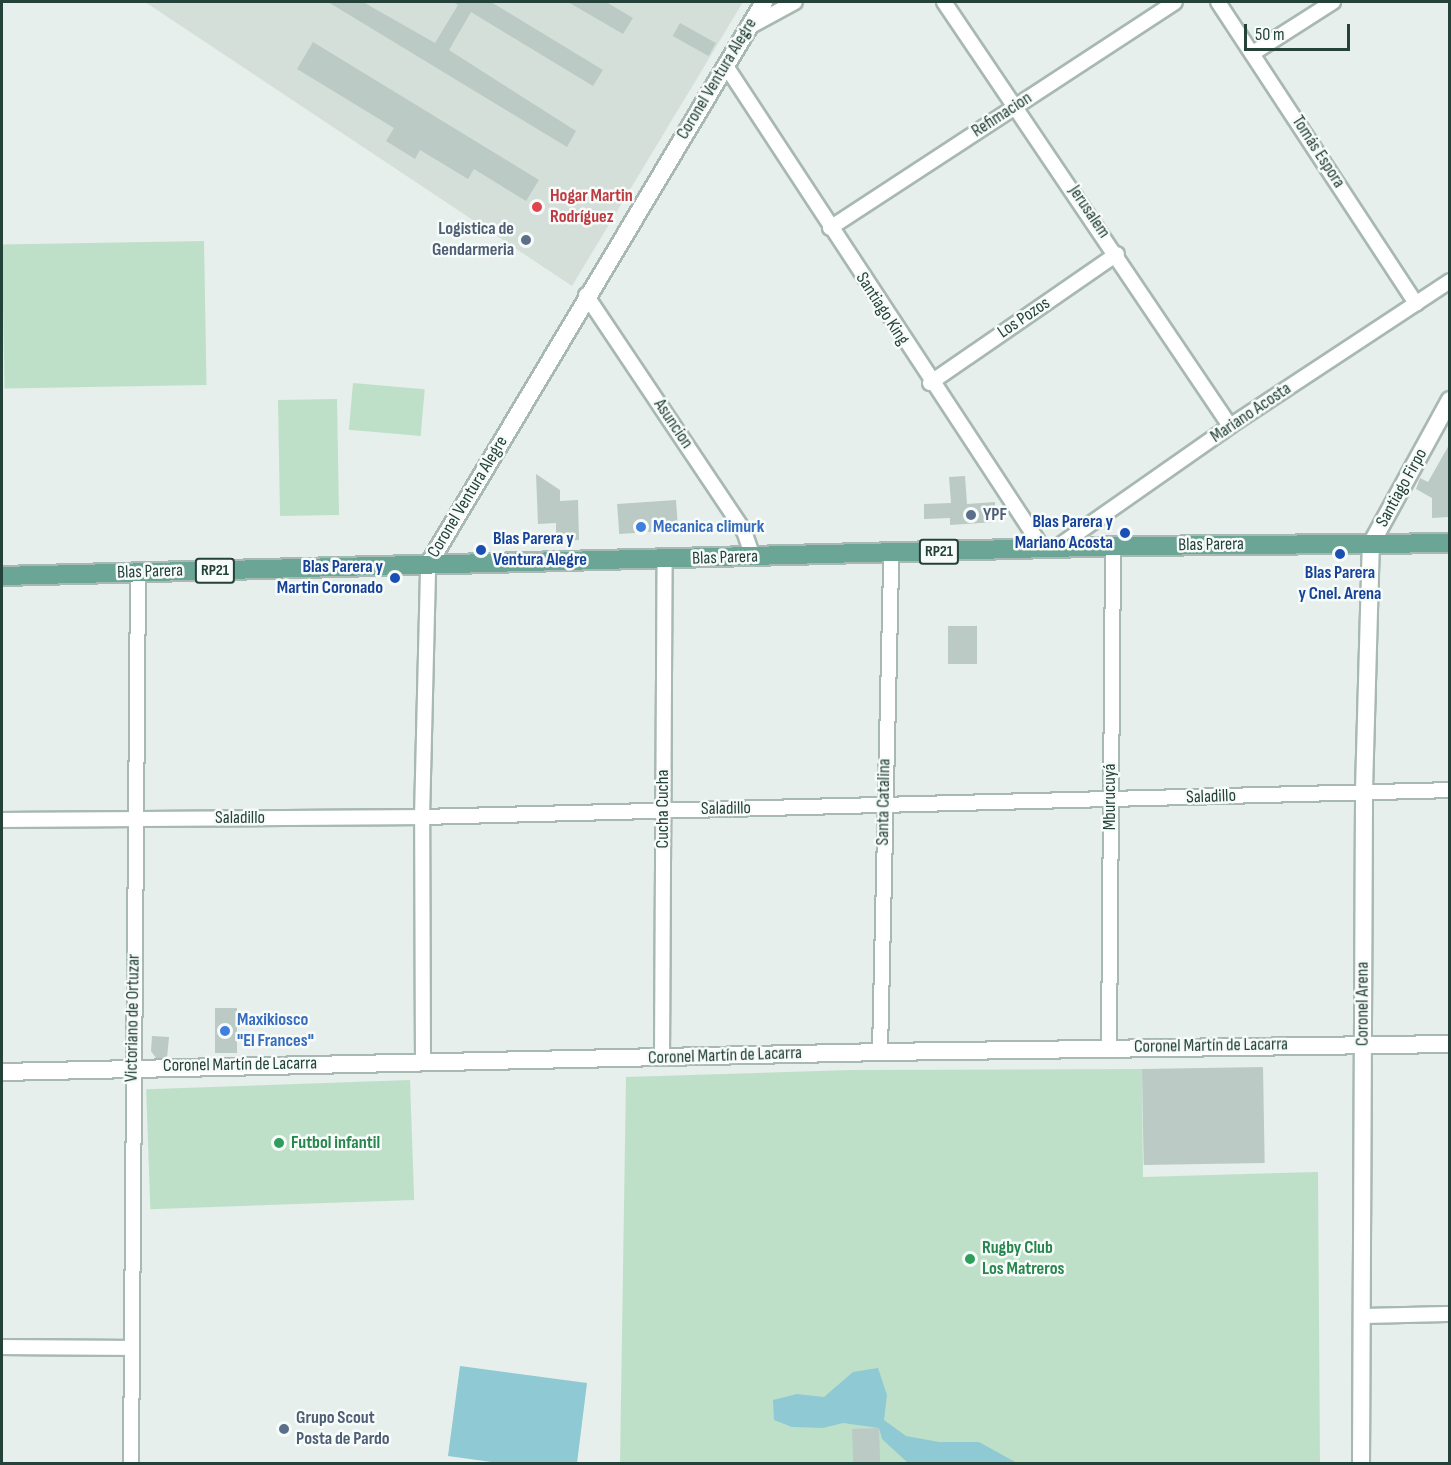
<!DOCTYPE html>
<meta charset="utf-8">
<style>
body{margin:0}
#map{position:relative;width:1451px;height:1465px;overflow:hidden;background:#e6efeb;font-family:"Sofia Sans Condensed",sans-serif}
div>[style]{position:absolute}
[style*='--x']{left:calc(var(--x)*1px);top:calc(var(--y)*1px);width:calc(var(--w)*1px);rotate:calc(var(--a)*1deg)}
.built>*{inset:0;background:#d4dfda}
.green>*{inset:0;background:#bfe0c8;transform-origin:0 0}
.water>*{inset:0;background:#8ec9d4}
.building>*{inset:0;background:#bbcac4;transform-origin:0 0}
.roads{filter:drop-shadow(2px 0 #a8b8b2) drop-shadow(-2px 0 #a8b8b2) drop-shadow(0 2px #a8b8b2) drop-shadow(0 -2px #a8b8b2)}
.minor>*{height:14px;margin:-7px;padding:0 7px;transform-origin:7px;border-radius:7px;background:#fff}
.tertiary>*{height:16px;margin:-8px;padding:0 8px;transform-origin:8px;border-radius:8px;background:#fff}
.primary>*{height:18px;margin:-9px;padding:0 9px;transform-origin:9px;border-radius:9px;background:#6aa596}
.dots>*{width:16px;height:16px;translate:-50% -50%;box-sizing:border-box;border:3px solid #f7fbf9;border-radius:50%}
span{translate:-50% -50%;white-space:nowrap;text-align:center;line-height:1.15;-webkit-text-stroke:5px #f7fbf9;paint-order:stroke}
.shield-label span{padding:2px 4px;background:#f7fbf9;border:2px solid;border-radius:4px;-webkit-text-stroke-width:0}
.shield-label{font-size:16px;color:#24423a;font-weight:700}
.street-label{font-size:18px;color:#24423a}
.health-label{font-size:18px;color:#be3a42;font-weight:700}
.left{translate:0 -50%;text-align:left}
.service-label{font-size:18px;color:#4e5e75;font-weight:700}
.right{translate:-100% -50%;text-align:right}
.transit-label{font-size:18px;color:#164399;font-weight:700}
.shop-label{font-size:18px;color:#366cbe;font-weight:700}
.leisure-label{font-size:18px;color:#27864d;font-weight:700}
.frame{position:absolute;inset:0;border:3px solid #24423a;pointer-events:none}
.scale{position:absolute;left:1244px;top:24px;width:106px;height:27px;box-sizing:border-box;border:3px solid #24423a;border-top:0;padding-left:8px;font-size:18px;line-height:21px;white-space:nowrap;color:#24423a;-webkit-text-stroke:4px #f7fbf9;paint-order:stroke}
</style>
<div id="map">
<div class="built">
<i style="clip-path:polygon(145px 2px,743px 2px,572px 286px)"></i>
</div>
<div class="green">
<i style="left:204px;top:241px;width:144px;height:202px;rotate:89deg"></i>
<i style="left:353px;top:383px;width:72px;height:47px;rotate:5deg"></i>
<i style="left:337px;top:399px;width:116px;height:59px;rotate:89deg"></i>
<i style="clip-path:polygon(1142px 1069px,1143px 1177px,1318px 1172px,1320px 1463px,620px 1464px,626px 1077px,851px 1070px)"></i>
<i style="left:410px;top:1080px;width:120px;height:264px;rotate:88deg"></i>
</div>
<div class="water">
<i style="clip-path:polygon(460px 1366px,587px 1383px,577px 1463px,506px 1464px,448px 1456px)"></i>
<i style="clip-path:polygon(878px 1368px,887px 1395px,884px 1420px,906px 1436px,939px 1442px,979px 1442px,1017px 1463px,908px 1463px,882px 1439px,879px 1428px,843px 1423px,823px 1428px,792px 1427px,774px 1420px,773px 1400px,797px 1394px,824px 1397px,853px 1372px)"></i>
</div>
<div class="building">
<i style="clip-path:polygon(328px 2px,363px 2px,435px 43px,458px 5px,453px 2px,491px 2px,603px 70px,593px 86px,471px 12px,449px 50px,576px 131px,567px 147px)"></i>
<i style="clip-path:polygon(568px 2px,606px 2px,633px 18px,623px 34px)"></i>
<i style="left:680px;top:23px;width:41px;height:15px;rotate:29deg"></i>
<i style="clip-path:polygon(313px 42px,539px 180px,526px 201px,474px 169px,468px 179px,420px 150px,415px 159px,386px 141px,394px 128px,297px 69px)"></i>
<i style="clip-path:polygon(1449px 445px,1449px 517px,1432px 518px,1432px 498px,1416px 489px,1420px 478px,1428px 482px)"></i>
<i style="clip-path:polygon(536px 474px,560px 490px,560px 501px,578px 500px,579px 540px,556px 541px,556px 523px,538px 524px)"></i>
<i style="clip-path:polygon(965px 476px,967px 504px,995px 502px,996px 522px,950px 525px,950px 518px,924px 519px,924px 504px,951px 503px,949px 477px)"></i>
<i style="left:676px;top:500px;width:30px;height:59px;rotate:86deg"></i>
<i style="left:948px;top:626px;width:29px;height:38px"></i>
<i style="left:215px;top:1008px;width:22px;height:45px"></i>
<i style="clip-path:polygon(152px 1036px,169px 1037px,167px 1058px,156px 1058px,151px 1051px)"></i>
<i style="left:1263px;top:1067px;width:96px;height:121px;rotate:89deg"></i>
<i style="left:879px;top:1428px;width:36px;height:27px;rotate:88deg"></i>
</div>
<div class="roads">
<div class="minor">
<i style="--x:944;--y:2;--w:511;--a:56"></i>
<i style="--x:1218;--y:2;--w:361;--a:56.7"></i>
<i style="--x:749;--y:27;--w:52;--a:-28.5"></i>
<i style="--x:1253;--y:53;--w:95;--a:-32.5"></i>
<i style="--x:726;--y:66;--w:578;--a:56.72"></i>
<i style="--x:830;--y:228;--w:412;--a:-33.2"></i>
<i style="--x:586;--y:295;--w:284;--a:56.2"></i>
<i style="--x:744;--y:531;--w:28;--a:71"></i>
<i style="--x:930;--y:383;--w:227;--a:-34.6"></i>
<i style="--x:1056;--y:548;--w:213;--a:-35"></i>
<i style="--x:1230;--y:426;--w:263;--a:-33.4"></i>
<i style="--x:2;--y:820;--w:420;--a:-0.4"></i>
<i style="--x:422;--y:817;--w:1028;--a:-1.5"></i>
<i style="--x:1109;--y:1048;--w:501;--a:-89.54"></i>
<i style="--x:880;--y:1052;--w:499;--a:-88.7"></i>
<i style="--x:662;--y:1058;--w:498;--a:-89.7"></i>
<i style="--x:423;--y:1062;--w:245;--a:-90.2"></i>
<i style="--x:422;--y:817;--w:252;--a:-88.6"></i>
<i style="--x:1361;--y:1316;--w:89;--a:-1.3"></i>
<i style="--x:2;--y:1347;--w:129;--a:0.4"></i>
<i style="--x:131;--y:1464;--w:891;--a:-89.55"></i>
</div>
<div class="tertiary">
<i style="--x:428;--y:565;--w:656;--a:-59.17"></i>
<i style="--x:2;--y:1072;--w:878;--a:-1.3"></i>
<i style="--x:880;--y:1052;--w:570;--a:-0.8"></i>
<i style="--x:1361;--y:1464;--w:674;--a:-89.74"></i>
<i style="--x:1364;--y:790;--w:246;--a:-88.4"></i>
<i style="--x:1371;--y:544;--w:164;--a:-61.3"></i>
</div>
<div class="primary">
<i style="--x:2;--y:576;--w:1123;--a:-1.53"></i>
<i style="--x:1125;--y:546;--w:325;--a:-0.5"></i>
</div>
</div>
<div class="dots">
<i style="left:537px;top:207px;background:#e0444e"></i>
<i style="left:526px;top:240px;background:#5c6f8a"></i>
<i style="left:971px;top:515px;background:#5c6f8a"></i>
<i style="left:641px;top:527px;background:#3f7fe0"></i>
<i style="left:1125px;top:533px;background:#1a4fb4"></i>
<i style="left:481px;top:550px;background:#1a4fb4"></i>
<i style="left:1340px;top:554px;background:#1a4fb4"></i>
<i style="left:395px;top:578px;background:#1a4fb4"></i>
<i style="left:225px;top:1031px;background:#3f7fe0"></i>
<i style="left:279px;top:1143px;background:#2e9e5b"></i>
<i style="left:970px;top:1259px;background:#2e9e5b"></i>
<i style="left:284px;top:1429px;background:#5c6f8a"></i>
</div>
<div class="shield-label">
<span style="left:939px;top:552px">RP21</span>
<span style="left:215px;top:571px">RP21</span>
</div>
<div class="street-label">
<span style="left:717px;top:79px;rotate:-59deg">Coronel Ventura Alegre</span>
<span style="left:1002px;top:115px;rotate:-33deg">Refimacion</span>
<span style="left:1318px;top:152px;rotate:57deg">Tomás Espora</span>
<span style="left:1089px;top:212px;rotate:56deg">Jerusalem</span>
<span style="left:882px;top:309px;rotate:57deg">Santiago King</span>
<span style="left:1024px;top:318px;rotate:-34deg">Los Pozos</span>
<span style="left:1251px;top:413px;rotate:-34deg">Mariano Acosta</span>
<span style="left:673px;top:424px;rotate:56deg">Asuncion</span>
<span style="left:1402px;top:488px;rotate:-61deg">Santiago Firpo</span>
<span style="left:468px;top:497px;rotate:-59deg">Coronel Ventura Alegre</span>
<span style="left:1211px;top:545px;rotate:-1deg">Blas Parera</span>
<span style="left:725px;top:558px;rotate:-2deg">Blas Parera</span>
<span style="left:150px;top:572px;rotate:-2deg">Blas Parera</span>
<span style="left:1110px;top:797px;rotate:-90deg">Mburucuyá</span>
<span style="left:1211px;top:797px;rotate:-2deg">Saladillo</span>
<span style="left:884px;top:802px;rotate:-89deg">Santa Catalina</span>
<span style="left:663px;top:809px;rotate:-90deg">Cucha Cucha</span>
<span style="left:726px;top:809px;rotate:-1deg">Saladillo</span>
<span style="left:240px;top:818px">Saladillo</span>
<span style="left:1363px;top:1004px;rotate:-90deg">Coronel Arena</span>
<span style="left:133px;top:1018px;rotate:-89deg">Victoriano de Ortuzar</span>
<span style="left:1211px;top:1046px;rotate:-1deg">Coronel Martín de Lacarra</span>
<span style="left:725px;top:1056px;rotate:-2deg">Coronel Martín de Lacarra</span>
<span style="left:240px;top:1065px;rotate:-1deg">Coronel Martín de Lacarra</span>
</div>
<div class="health-label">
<span class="left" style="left:550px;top:207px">Hogar Martin<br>Rodríguez</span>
</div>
<div class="service-label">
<span class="right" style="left:514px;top:240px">Logistica de<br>Gendarmeria</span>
<span class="left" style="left:983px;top:515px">YPF</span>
<span class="left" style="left:296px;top:1429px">Grupo Scout<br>Posta de Pardo</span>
</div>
<div class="transit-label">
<span class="right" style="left:1113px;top:533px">Blas Parera y<br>Mariano Acosta</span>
<span class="left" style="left:493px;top:550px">Blas Parera y<br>Ventura Alegre</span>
<span class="right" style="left:383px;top:578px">Blas Parera y<br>Martin Coronado</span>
<span style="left:1340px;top:584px">Blas Parera<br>y Cnel. Arena</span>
</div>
<div class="shop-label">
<span class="left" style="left:653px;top:527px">Mecanica climurk</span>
<span class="left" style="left:237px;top:1031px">Maxikiosco<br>"El Frances"</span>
</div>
<div class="leisure-label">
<span class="left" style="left:291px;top:1143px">Futbol infantil</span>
<span class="left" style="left:982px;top:1259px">Rugby Club<br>Los Matreros</span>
</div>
<div class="frame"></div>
<div class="scale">50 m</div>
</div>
